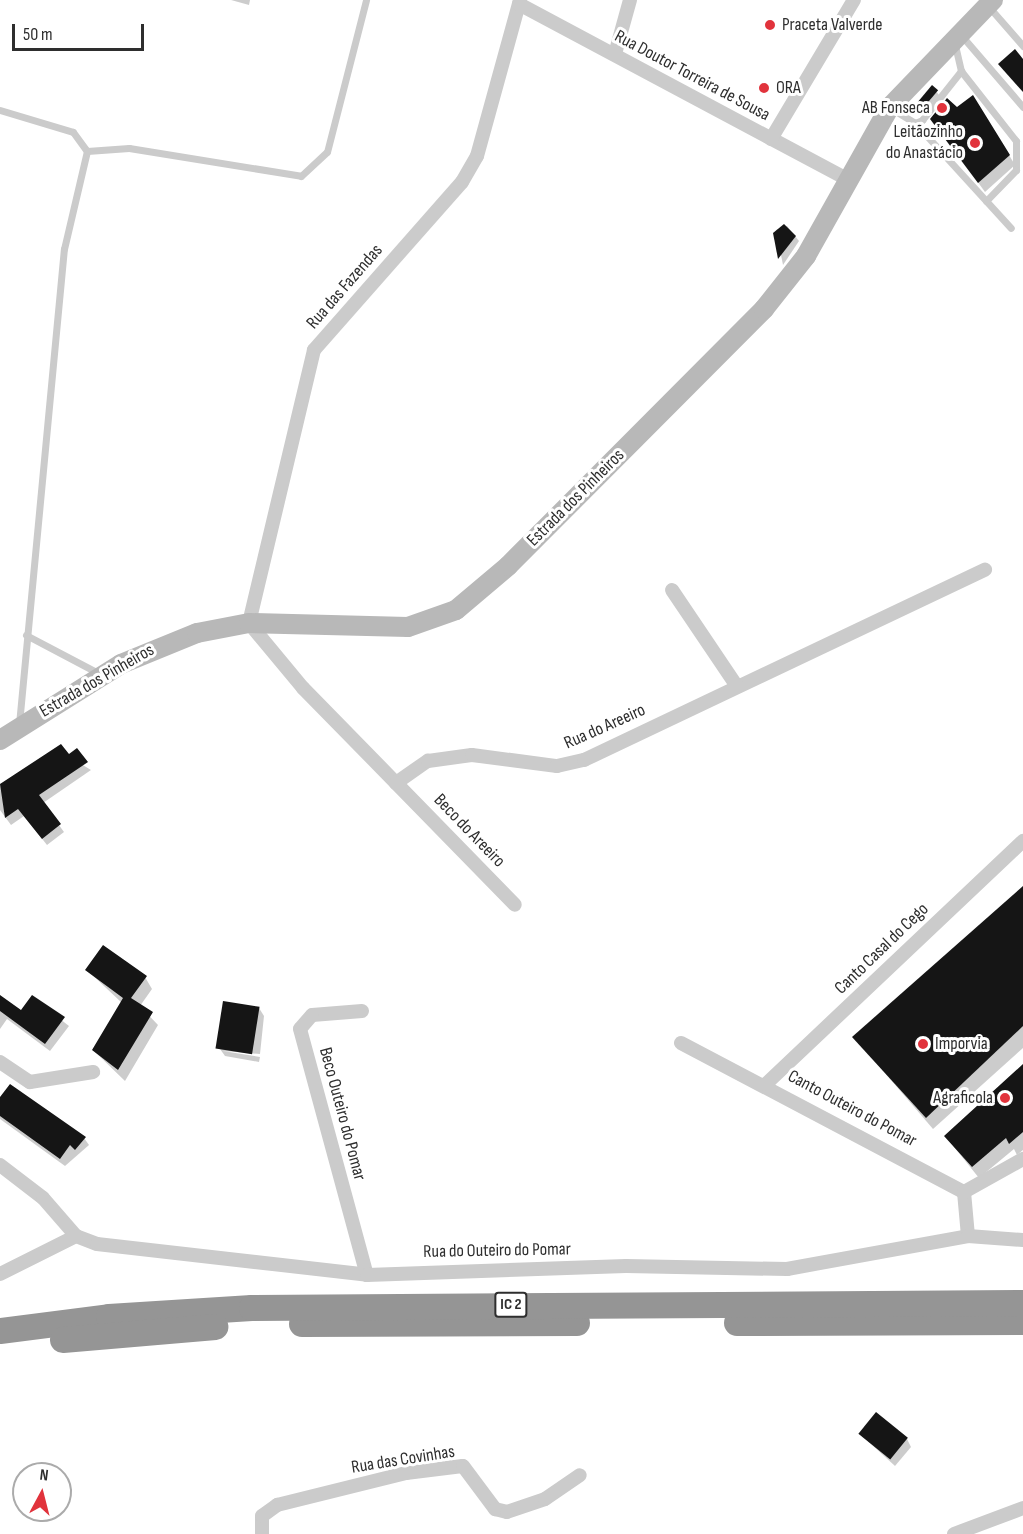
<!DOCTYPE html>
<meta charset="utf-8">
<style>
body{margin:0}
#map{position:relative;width:1023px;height:1534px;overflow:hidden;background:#fff;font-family:"Sofia Sans Condensed",sans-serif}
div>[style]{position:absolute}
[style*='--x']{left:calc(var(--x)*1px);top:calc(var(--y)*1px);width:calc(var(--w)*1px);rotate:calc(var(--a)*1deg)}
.shadow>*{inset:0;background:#0003}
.building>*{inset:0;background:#151515;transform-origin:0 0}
.lane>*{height:7px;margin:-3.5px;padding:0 3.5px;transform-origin:3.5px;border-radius:3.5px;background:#cbcbcb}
.street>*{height:14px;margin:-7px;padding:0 7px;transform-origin:7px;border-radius:7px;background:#cbcbcb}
.secondary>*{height:20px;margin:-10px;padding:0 10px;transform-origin:10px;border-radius:10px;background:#b8b8b8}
.highway>*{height:26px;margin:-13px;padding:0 13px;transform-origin:13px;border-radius:13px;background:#959595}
.dots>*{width:16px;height:16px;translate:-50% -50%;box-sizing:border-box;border:3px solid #fff;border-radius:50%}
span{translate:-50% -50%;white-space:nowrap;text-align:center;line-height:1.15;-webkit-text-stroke:6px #fff;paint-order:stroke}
.shield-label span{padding:2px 4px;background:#fff;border:2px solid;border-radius:4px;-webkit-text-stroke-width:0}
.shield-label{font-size:16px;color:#2e2e2e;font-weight:700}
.poi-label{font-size:18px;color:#2e2e2e}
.left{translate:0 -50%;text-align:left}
.right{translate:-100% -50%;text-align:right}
.street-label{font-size:18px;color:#2e2e2e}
.north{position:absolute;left:12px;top:1462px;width:60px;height:60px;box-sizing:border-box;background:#fff;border:2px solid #ababab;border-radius:50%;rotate:7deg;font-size:16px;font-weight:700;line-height:24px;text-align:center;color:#2e2e2e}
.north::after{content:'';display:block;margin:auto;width:21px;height:27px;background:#e1333c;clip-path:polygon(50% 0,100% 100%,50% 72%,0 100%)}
.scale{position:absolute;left:12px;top:24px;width:132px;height:27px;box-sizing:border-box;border:3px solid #2e2e2e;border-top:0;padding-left:8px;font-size:18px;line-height:21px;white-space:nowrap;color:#2e2e2e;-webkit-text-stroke:4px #fff;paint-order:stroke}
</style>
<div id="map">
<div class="shadow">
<i style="clip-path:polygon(231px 0,250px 0,249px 5px)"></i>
<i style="clip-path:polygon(933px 87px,939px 95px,924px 113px,920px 109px)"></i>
<i style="clip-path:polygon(932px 119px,1009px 155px,1015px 165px,985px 192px)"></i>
<i style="clip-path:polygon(787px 226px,799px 241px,783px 265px,776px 230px)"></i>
<i style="clip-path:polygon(68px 756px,91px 770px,43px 803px,64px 832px,47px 845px,24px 816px,11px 825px,0 810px,0 784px)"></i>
<i style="clip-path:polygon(1023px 888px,1023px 1048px,933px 1129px,854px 1037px)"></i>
<i style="clip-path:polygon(87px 970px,145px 977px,152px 989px,140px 1006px,158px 1025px,125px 1081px,93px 1050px,122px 1003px)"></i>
<i style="clip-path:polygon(32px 997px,69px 1026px,50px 1051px,7px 1019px,0 1029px,0 999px,22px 1012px)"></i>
<i style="clip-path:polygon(259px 1008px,264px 1016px,260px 1054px,223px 1051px,260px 1057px,259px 1062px,225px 1056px,220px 1049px)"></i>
<i style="clip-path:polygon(1023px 1068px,1023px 1150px,1017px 1155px,1014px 1149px,979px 1178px,946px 1137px)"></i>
<i style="clip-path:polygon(0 1100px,84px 1138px,89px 1145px,65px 1166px,0 1119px)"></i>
<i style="clip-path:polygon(860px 1434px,907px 1439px,911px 1447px,895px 1466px)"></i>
</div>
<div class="building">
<i style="clip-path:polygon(1015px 49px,1023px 59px,1023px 92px,998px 64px)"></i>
<i style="left:932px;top:85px;width:8px;height:26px;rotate:40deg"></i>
<i style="clip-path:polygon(973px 95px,1010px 155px,978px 183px,930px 119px,947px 98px,957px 107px)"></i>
<i style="clip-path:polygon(784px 224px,796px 236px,778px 259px,773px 233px)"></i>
<i style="clip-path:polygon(61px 744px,69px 754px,77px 748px,88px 762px,39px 795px,61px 824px,42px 839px,18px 809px,5px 818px,0 784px)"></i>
<i style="clip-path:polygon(1023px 886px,1023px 1026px,926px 1118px,852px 1037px)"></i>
<i style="clip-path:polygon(103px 945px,147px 976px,131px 998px,153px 1012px,118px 1070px,92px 1050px,123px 998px,85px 970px)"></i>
<i style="clip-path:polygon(0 995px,21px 1010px,32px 995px,65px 1017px,45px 1044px,0 1011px)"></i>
<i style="left:223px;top:1001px;width:37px;height:48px;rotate:9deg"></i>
<i style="clip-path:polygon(1023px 1064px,1023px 1132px,1009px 1144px,1006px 1138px,972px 1167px,944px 1136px)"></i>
<i style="clip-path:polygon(10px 1084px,86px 1137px,75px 1150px,70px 1145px,60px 1159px,0 1116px,0 1097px)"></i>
<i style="left:876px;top:1412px;width:41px;height:28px;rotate:39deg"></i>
</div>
<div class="lane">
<i style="--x:989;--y:7;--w:52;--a:48.9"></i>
<i style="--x:961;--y:35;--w:95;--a:49.3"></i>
<i style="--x:961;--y:71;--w:89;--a:51.8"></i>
<i style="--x:1016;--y:141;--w:29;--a:90"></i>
<i style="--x:1016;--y:170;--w:43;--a:134.1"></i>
<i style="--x:892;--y:109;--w:27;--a:31"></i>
<i style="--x:915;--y:123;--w:8;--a:-23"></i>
<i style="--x:922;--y:120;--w:63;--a:-51.5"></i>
<i style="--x:961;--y:71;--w:27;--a:-103"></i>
<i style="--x:0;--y:110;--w:76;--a:16.8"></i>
<i style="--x:73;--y:132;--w:24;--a:54"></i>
<i style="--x:915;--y:123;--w:142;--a:47.6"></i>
<i style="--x:87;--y:151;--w:42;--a:-4.1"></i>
<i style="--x:129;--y:148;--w:174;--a:9.2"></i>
<i style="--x:301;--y:176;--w:35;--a:-43"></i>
<i style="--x:327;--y:152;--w:157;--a:-75.6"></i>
<i style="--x:26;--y:635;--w:84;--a:27.8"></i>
<i style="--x:19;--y:724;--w:477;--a:-84.6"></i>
<i style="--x:64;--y:249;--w:101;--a:-76.8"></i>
</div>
<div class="street">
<i style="--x:520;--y:0;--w:162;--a:105.4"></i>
<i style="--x:477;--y:156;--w:30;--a:120"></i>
<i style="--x:462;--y:182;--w:224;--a:131.4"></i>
<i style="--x:314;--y:350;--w:281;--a:103.4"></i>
<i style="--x:249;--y:623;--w:85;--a:50.3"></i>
<i style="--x:303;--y:688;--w:133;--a:45.6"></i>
<i style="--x:396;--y:783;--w:39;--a:-35"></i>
<i style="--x:428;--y:761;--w:44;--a:-7.8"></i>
<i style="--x:472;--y:755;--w:86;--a:7.4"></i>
<i style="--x:557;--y:766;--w:28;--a:-13"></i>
<i style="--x:584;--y:760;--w:444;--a:-25.4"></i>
<i style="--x:519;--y:4;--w:373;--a:28.1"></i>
<i style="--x:615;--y:54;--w:56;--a:-74.5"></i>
<i style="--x:771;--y:139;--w:162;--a:-59.2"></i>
<i style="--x:672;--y:590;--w:115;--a:56"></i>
<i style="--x:396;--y:783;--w:170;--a:45.7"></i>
<i style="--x:362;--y:1011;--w:50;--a:175.4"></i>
<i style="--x:312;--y:1015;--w:18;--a:131"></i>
<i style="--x:300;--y:1029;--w:255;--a:74.8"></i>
<i style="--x:681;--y:1043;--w:320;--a:27.8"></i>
<i style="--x:964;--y:1192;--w:44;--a:84.8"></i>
<i style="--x:0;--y:1062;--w:36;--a:34"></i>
<i style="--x:30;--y:1082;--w:64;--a:-9"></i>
<i style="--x:766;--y:1084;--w:354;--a:-43.4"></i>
<i style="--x:0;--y:1165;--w:54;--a:37.5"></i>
<i style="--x:43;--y:1198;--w:50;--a:49"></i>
<i style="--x:76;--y:1236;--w:22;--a:21"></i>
<i style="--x:97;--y:1244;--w:272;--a:6.5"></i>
<i style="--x:367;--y:1275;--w:259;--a:-2"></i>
<i style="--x:626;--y:1266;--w:161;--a:1.1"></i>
<i style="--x:787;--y:1269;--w:184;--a:-10.3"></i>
<i style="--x:968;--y:1236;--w:55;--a:4.2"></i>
<i style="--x:964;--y:1192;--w:68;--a:-29.2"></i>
<i style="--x:0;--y:1274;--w:85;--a:-26.6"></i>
<i style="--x:262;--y:1534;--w:18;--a:-90"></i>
<i style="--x:262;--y:1516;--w:19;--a:-36"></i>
<i style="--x:277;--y:1505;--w:133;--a:-13.9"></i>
<i style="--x:406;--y:1473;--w:57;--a:-7"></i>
<i style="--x:463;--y:1466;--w:54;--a:53.3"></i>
<i style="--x:495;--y:1509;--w:12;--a:14"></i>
<i style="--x:507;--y:1512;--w:40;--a:-18.9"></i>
<i style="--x:545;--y:1499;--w:42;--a:-34.4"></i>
<i style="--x:954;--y:1534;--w:74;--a:-20.6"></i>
</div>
<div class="secondary">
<i style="--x:0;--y:740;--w:143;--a:-32.1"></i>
<i style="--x:121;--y:664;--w:82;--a:-22.2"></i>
<i style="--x:197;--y:633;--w:53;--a:-10.9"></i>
<i style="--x:249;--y:623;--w:159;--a:1.4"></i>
<i style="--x:408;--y:627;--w:51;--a:-19.5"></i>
<i style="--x:456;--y:610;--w:68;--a:-40.2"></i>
<i style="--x:508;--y:566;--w:363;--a:-45.1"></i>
<i style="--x:764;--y:309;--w:68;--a:-51.6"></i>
<i style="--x:806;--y:256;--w:170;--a:-60.7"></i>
<i style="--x:889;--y:108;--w:150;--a:-46.1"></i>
</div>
<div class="highway">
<i style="--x:737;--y:1323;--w:286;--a:-0.2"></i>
<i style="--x:302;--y:1324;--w:275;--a:-0.2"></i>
<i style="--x:0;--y:1331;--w:110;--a:-7.3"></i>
<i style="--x:109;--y:1317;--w:143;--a:-3.6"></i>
<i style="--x:252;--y:1308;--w:771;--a:-0.37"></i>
<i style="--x:63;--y:1340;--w:153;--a:-4.9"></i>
</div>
<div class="dots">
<i style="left:770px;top:25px;background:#e1333c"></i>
<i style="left:764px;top:88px;background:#e1333c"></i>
<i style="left:942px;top:108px;background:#e1333c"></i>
<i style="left:975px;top:143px;background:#e1333c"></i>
<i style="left:923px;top:1044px;background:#e1333c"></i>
<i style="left:1005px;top:1098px;background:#e1333c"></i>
</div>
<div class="shield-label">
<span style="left:511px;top:1305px">IC 2</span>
</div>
<div class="poi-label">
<span class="left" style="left:782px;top:25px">Praceta Valverde</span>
<span class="left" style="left:776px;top:88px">ORA</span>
<span class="right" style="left:930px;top:108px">AB Fonseca</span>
<span class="right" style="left:963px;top:143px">Leitãozinho<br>do Anastácio</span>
<span class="left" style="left:935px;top:1044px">Imporvia</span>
<span class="right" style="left:993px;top:1098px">Agraficola</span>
</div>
<div class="street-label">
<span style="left:692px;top:76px;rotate:28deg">Rua Doutor Torreira de Sousa</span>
<span style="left:345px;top:287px;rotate:-49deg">Rua das Fazendas</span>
<span style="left:576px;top:498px;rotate:-45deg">Estrada dos Pinheiros</span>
<span style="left:97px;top:681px;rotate:-30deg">Estrada dos Pinheiros</span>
<span style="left:605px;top:727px;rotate:-24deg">Rua do Areeiro</span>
<span style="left:469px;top:831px;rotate:46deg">Beco do Areeiro</span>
<span style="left:882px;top:949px;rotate:-44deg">Canto Casal do Cego</span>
<span style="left:852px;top:1109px;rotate:28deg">Canto Outeiro do Pomar</span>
<span style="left:342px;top:1114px;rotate:75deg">Beco Outeiro do Pomar</span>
<span style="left:497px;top:1251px;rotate:-1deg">Rua do Outeiro do Pomar</span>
<span style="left:403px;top:1460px;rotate:-9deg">Rua das Covinhas</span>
</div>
<div class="north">N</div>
<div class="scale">50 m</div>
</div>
